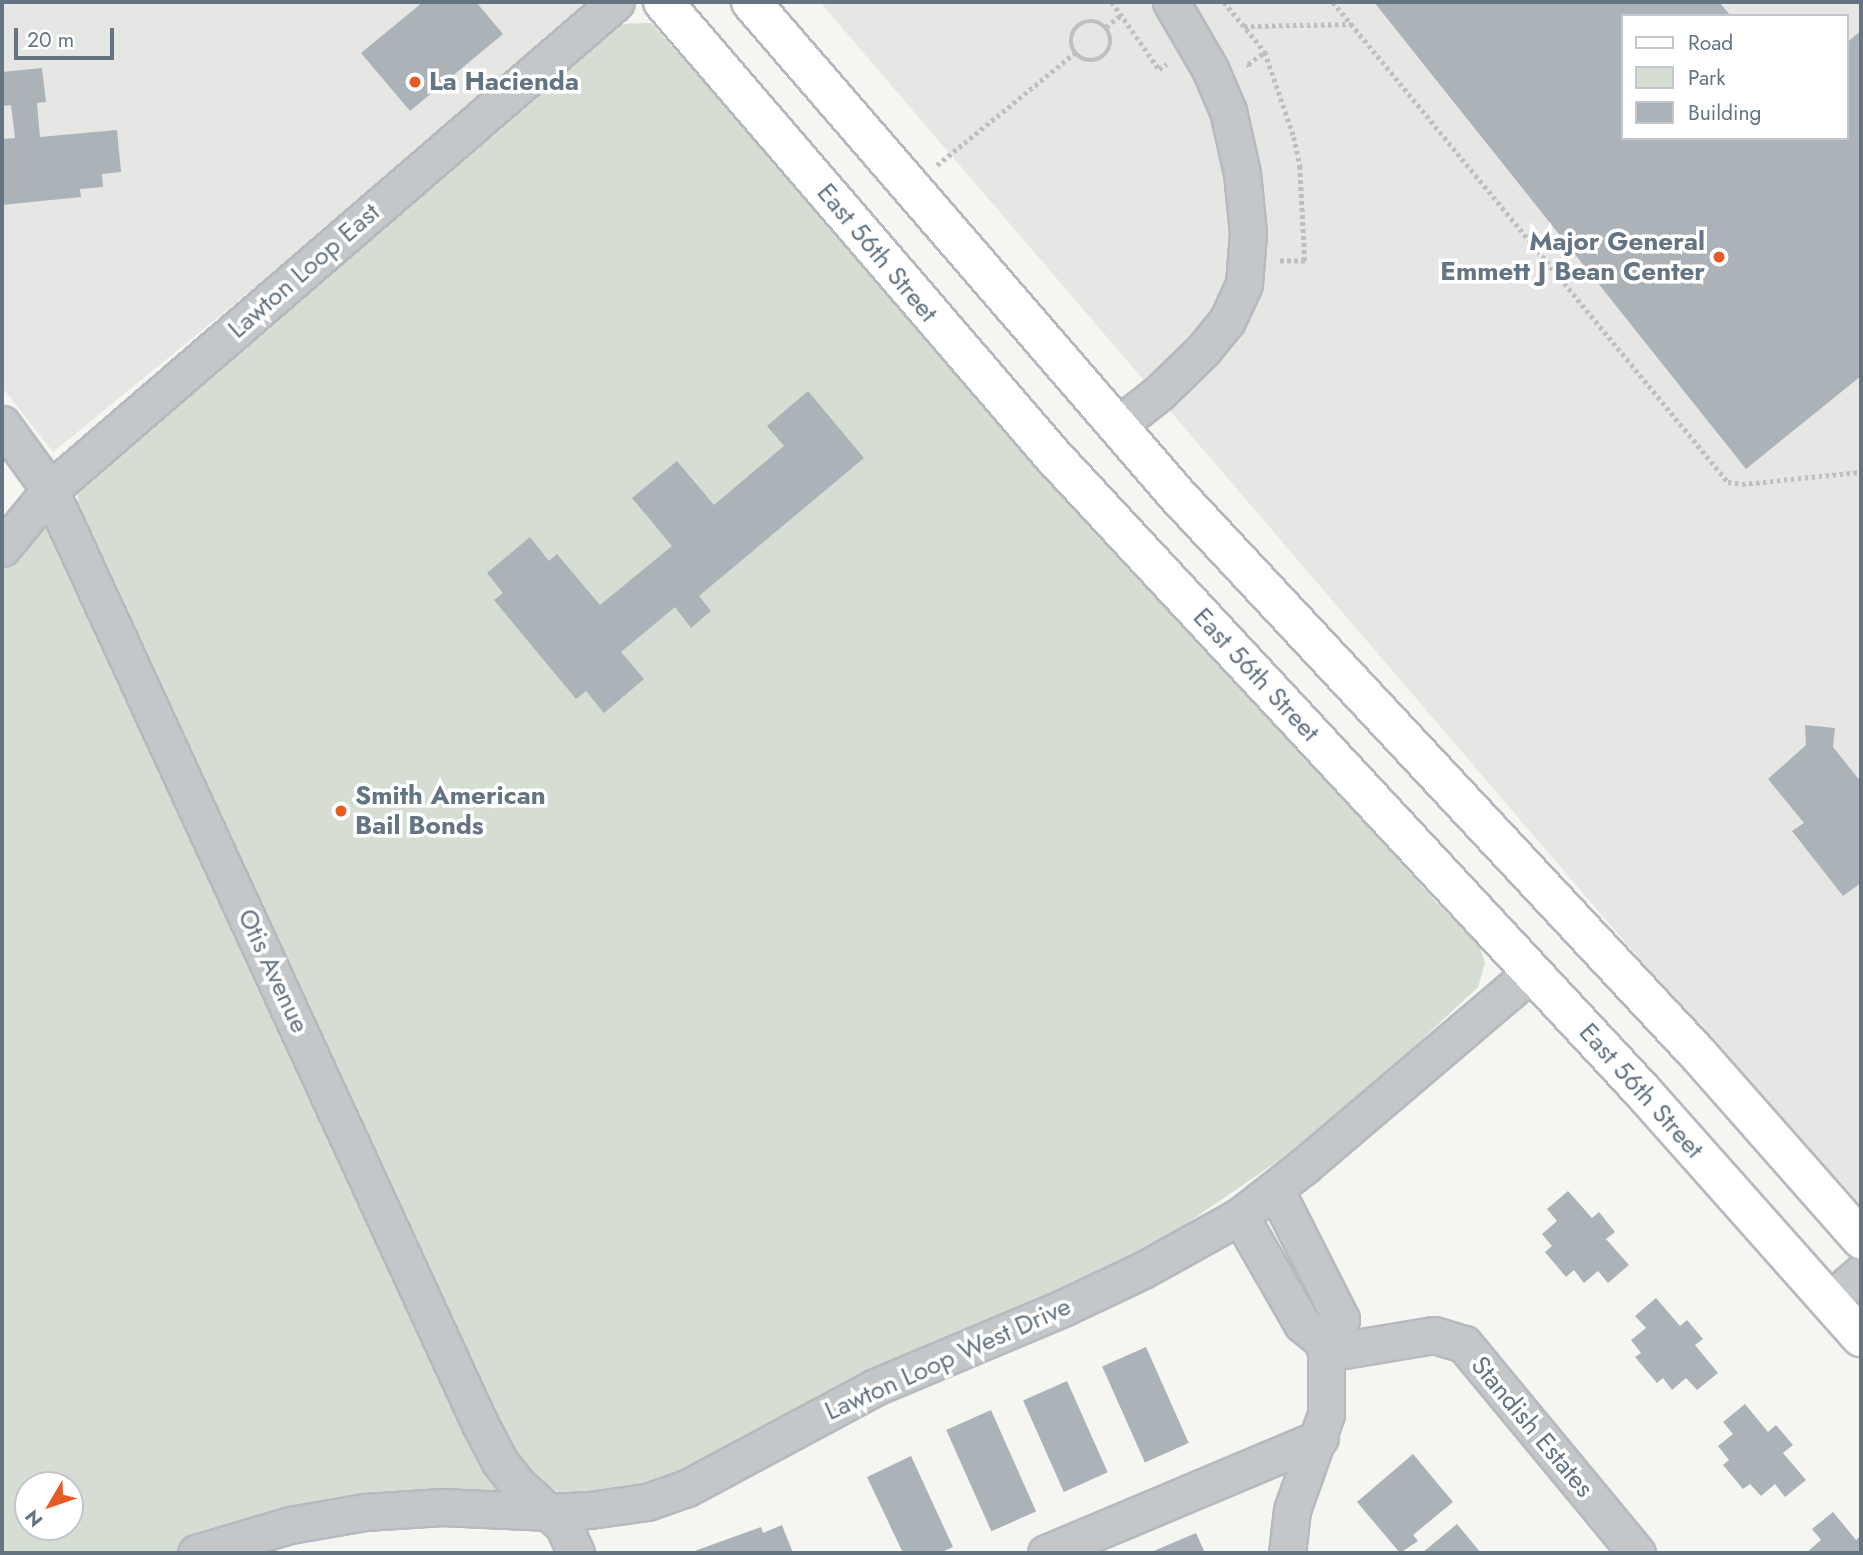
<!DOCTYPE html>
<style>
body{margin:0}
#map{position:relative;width:1863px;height:1555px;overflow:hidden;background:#f5f6f2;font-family:Jost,sans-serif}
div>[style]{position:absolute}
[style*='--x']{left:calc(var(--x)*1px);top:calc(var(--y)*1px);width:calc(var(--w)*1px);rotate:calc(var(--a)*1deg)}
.built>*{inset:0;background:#e6e7e5}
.green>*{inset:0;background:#d6ddd3}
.building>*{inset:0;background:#abb2b8;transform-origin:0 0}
.path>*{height:4.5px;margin-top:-2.25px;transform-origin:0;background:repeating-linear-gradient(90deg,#bdbfc1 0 3.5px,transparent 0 7px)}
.path>.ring{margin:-2.25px;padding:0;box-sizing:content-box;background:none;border:4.5px solid #bdbfc1;border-radius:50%}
.roads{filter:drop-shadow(2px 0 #b6babe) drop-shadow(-2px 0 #b6babe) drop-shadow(0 2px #b6babe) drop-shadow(0 -2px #b6babe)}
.minor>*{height:35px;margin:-17.5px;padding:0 17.5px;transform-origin:17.5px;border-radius:17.5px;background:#c3c7ca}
.major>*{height:38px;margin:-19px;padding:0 19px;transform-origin:19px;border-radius:19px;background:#fff}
.dots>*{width:19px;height:19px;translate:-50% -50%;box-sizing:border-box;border:4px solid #fff;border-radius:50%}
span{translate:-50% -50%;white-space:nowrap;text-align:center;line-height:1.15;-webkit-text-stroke:7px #fff;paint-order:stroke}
.poi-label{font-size:26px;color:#647483;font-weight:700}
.left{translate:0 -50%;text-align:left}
.right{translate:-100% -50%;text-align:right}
.street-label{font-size:26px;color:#647483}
.frame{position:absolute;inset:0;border:4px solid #647483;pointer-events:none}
.legend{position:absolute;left:1621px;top:14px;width:228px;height:126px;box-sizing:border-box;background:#fff;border:2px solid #c1c7cd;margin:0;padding:9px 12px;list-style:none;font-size:21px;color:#647483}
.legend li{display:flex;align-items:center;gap:14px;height:35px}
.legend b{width:35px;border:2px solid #c1c7cd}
.north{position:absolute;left:14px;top:1471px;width:70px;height:70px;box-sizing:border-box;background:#fff;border:2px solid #c1c7cd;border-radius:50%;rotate:231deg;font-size:19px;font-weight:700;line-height:28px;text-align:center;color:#647483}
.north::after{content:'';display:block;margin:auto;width:24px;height:32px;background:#e55b23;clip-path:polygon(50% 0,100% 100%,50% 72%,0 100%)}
.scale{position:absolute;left:14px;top:28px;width:100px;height:32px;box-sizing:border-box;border:4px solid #647483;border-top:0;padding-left:9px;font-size:21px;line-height:24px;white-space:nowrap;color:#647483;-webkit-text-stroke:5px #fff;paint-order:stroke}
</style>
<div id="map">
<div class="built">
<i style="clip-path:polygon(2px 2px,594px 2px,369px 194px,53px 452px,2px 387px)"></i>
<i style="clip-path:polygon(evenodd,820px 2px,1861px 2px,1861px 1218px,820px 2px,1623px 16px,1847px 16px,1847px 138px,1623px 138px,1623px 16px)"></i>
</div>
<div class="green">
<i style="clip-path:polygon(651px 23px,1437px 903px,1479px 945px,1485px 963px,1478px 987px,1416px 1045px,1291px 1152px,1161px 1241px,1074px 1290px,662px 1485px,605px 1495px,560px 1493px,528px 1473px,512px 1451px,80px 518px,77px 491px,618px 24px)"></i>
<i style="clip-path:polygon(evenodd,50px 490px,479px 1422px,550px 1512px,442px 1507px,196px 1553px,2px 1553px,2px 548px,50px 490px,28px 1485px,70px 1485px,70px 1527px,28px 1527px,28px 1485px)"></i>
</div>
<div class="building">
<i style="clip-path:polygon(423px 2px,476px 2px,503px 34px,410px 111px,361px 53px)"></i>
<i style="clip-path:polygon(1374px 2px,1719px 2px,1731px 16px,1623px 16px,1623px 138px,1847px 138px,1847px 42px,1861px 31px,1861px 376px,1746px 469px)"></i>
<i style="clip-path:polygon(42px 68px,46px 102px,37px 103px,40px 137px,117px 130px,121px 172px,102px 174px,103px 187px,80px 189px,81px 197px,2px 205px,2px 139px,15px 138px,11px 105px,2px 106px,2px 72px)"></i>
<i style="clip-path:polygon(808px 391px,864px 458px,699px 596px,711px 611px,691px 628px,675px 607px,621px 652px,644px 679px,604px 713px,586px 691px,576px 699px,494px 600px,503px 593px,487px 573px,530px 537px,549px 561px,557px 554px,600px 605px,672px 546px,632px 498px,677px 461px,714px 505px,784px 446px,767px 426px)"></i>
<i style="clip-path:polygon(1805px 725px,1835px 728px,1833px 747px,1861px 782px,1861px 883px,1843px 896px,1792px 831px,1804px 823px,1768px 779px,1806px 745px)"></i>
<i style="clip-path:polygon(1568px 1191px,1592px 1218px,1599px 1212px,1615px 1232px,1606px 1239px,1629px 1265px,1608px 1283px,1598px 1271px,1584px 1283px,1574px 1270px,1566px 1277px,1545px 1252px,1552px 1246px,1542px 1234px,1557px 1221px,1547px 1209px)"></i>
<i style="clip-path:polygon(1656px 1298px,1680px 1326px,1687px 1320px,1703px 1339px,1695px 1345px,1718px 1373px,1697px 1390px,1686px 1378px,1672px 1390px,1663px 1378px,1657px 1383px,1635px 1357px,1641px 1353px,1631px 1340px,1646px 1328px,1635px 1316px)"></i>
<i style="left:1146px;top:1347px;width:105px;height:48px;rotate:66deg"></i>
<i style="left:1067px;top:1381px;width:100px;height:48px;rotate:66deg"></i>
<i style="clip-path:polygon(1745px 1404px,1768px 1432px,1776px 1425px,1793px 1445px,1783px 1453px,1806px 1480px,1785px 1497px,1775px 1484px,1761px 1496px,1750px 1484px,1743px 1489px,1723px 1465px,1729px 1460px,1718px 1446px,1733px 1434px,1723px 1422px)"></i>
<i style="left:991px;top:1410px;width:111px;height:49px;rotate:66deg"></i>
<i style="clip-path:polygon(1413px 1454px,1453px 1502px,1413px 1535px,1418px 1541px,1400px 1553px,1357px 1502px)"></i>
<i style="clip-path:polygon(911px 1456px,953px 1547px,940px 1553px,903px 1553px,867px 1477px)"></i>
<i style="clip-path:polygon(1833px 1512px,1856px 1540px,1861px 1535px,1861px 1553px,1806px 1553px,1821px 1540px,1812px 1529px)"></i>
<i style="clip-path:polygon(1457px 1524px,1481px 1553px,1422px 1553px)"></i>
<i style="clip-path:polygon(782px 1525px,793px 1553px,689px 1553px,761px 1527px,763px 1533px)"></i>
<i style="clip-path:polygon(1196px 1533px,1205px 1553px,1149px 1553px)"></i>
</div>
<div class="path">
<i style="--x:1112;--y:2;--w:82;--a:55"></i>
<i style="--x:1159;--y:69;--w:9;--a:-32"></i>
<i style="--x:1224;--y:2;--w:65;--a:50.6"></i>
<i style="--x:1265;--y:52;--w:90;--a:71.2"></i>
<i style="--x:1294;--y:137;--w:30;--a:78"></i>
<i style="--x:1300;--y:166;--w:95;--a:87"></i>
<i style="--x:1305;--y:261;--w:26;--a:180"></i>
<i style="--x:1333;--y:2;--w:622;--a:50.55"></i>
<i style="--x:1728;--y:482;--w:14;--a:8"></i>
<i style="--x:1742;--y:484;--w:120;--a:-5.8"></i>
<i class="ring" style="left:1071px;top:21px;width:35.5px;height:35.5px"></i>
<i style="--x:1244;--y:26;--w:107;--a:-1.1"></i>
<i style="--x:1106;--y:27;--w:21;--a:-39"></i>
<i style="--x:1249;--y:67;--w:3;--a:-108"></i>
<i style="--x:1248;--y:64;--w:21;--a:-35"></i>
<i style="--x:937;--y:165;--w:178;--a:-39.1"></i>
</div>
<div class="roads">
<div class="minor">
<i style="--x:2;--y:424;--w:82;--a:54"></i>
<i style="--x:50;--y:490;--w:1026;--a:65.28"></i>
<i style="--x:479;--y:1422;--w:45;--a:62.3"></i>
<i style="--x:500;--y:1462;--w:29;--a:52"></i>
<i style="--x:518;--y:1485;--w:60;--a:41.6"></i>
<i style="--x:563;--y:1525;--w:31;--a:65"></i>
<i style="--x:1117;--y:426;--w:55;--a:-38.3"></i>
<i style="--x:1160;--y:392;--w:62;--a:-44.3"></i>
<i style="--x:1204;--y:349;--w:36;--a:-51"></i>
<i style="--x:1227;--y:321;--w:41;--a:-65.3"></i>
<i style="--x:1244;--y:284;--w:51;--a:-85.5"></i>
<i style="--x:1248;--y:233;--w:60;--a:-95.7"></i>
<i style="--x:1242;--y:173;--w:64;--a:-102.7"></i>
<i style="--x:1228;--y:111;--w:46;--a:-113.2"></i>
<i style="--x:1210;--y:69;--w:78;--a:-120.2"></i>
<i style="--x:2;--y:548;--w:75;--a:-50.4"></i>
<i style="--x:50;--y:490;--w:747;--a:-40.77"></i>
<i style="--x:1275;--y:1189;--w:146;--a:63.1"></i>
<i style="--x:1341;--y:1319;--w:28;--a:129"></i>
<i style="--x:1240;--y:1216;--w:125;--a:60.1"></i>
<i style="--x:1302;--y:1324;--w:27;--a:39"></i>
<i style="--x:1323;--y:1341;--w:12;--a:76"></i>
<i style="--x:1326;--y:1353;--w:61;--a:90"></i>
<i style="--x:1326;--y:1414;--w:102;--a:109.5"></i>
<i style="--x:1292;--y:1510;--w:43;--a:96.6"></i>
<i style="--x:1829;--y:1301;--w:43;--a:-41.2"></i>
<i style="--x:1326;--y:1353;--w:109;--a:-9.5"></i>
<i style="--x:1434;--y:1335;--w:31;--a:17"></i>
<i style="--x:1464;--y:1344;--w:271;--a:50.4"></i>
<i style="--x:196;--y:1553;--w:98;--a:-16.6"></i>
<i style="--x:290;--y:1525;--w:76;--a:-9.8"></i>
<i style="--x:365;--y:1512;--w:77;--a:-3.7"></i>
<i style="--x:442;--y:1507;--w:108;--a:2.7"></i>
<i style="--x:550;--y:1512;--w:40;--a:-2.9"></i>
<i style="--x:590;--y:1510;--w:58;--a:-8"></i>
<i style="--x:647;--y:1502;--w:42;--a:-19.3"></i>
<i style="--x:687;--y:1488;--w:213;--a:-28.2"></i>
<i style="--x:875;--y:1387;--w:206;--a:-22.8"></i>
<i style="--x:1065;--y:1307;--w:86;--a:-25.4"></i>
<i style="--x:1143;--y:1270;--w:111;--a:-29.1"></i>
<i style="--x:1240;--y:1216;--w:81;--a:-38"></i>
<i style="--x:1304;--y:1166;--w:299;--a:-40.4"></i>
<i style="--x:1046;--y:1553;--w:297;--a:-22.8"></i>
</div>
<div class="major">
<i style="--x:663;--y:2;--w:599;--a:49.34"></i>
<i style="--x:1053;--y:456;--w:870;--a:47.14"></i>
<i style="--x:1645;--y:1094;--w:325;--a:48.4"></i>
<i style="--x:751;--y:2;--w:652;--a:49.17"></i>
<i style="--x:1177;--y:495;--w:764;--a:47.02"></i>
<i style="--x:1698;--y:1054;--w:247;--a:48.6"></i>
</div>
</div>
<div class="dots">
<i style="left:415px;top:82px;background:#e55b23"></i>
<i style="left:1719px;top:257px;background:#e55b23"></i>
<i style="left:341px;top:811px;background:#e55b23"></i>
</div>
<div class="poi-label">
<span class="left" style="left:429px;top:82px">La Hacienda</span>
<span class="right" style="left:1705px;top:257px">Major General<br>Emmett J Bean Center</span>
<span class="left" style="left:355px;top:811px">Smith American<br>Bail Bonds</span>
</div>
<div class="street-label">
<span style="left:877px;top:253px;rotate:50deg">East 56th Street</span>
<span style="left:304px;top:271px;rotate:-41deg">Lawton Loop East</span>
<span style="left:1256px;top:675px;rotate:47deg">East 56th Street</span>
<span style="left:273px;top:971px;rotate:65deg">Otis Avenue</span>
<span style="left:1641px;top:1091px;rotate:48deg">East 56th Street</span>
<span style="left:948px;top:1359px;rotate:-24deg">Lawton Loop West Drive</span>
<span style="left:1532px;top:1427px;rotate:50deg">Standish Estates</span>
</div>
<div class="frame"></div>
<ul class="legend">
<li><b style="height:9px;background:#fff"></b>Road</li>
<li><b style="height:19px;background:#d6ddd3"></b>Park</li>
<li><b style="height:19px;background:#abb2b8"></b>Building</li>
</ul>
<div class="north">N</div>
<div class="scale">20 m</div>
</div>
